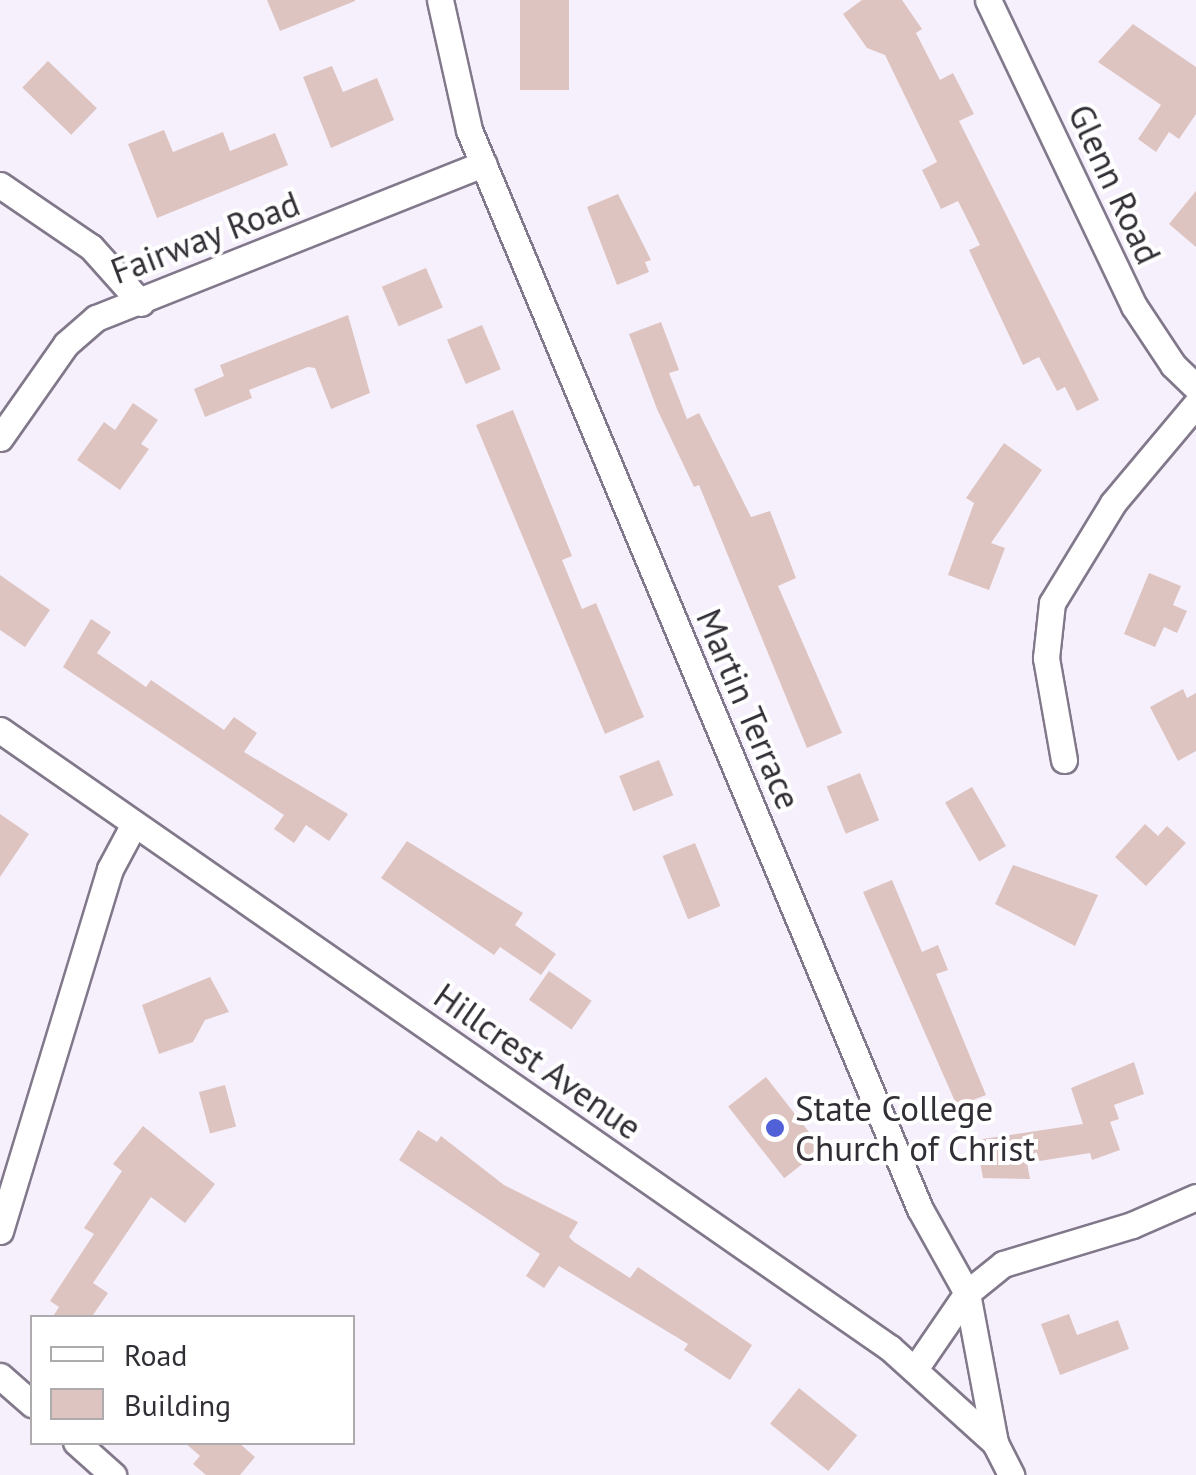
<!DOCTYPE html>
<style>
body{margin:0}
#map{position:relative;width:1196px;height:1475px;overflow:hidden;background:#f6f0fc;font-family:"PT Sans",sans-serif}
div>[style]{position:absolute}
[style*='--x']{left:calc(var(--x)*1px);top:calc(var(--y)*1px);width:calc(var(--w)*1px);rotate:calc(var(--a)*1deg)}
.building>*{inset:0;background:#dec4c0;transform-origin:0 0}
.roads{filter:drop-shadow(2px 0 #82788b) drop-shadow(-2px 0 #82788b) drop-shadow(0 2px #82788b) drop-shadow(0 -2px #82788b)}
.minor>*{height:25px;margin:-12.5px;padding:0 12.5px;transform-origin:12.5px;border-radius:12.5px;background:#fff}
.dots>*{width:28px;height:28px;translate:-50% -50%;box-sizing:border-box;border:5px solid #fff;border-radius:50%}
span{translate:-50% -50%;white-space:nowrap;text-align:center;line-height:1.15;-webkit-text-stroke:8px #fff;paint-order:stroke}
.street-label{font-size:35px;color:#322e35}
.poi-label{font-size:35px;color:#322e35}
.left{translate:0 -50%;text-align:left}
.legend{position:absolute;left:30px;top:1315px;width:325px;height:130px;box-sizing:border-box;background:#fff;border:2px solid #adabae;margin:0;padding:12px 18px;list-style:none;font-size:30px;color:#322e35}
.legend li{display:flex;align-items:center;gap:20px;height:50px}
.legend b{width:50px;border:2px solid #adabae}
</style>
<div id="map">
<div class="building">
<i style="clip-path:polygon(267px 0,355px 0,355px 1px,280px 31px)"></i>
<i style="left:520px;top:0;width:49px;height:90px"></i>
<i style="clip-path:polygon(862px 0,902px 0,922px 29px,916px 33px,940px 80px,953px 73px,974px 114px,959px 121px,1099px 400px,1077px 411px,1065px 387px,1057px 391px,1039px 357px,1023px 365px,969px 250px,980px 245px,958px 201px,941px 209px,922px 170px,937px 162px,885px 55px,867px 48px,843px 14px)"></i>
<i style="clip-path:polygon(1133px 24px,1196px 67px,1196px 114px,1179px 139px,1169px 132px,1156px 152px,1138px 139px,1161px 105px,1098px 62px)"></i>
<i style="left:48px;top:61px;width:68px;height:37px;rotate:44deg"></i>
<i style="clip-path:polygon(332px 66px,343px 92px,377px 78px,394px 120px,331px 148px,303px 77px)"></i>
<i style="clip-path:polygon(164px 130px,173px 152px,223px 132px,230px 151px,275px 133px,288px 165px,157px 218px,128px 144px)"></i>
<i style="clip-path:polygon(1196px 191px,1196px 247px,1169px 224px)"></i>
<i style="clip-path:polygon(618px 194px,651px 260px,645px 262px,649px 272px,617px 285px,587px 207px)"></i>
<i style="left:426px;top:268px;width:43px;height:48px;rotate:67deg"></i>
<i style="clip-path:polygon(348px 315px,370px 393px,331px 409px,315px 368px,308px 367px,249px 390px,252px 398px,205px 417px,194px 389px,224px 376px,220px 365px)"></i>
<i style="clip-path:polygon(661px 322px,679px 370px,669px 373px,687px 419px,699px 413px,751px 517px,770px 511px,796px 578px,778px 586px,842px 733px,807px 748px,699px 485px,694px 487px,657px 409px,629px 334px)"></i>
<i style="left:482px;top:325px;width:48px;height:38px;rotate:67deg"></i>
<i style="clip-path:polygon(133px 403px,158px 420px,141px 444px,149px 449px,120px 490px,77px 460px,104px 422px,115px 430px)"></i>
<i style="clip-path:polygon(513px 410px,572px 556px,562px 560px,582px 609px,596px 603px,644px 717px,605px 734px,476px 425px)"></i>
<i style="clip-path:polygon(1004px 443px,1042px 470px,991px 543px,1005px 548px,989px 590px,948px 575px,974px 503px,966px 498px)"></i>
<i style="clip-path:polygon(1149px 573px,1181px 586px,1173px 605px,1187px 611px,1177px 633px,1164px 627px,1155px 647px,1124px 634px)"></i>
<i style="clip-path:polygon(0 575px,50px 610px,25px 647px,0 630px)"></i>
<i style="clip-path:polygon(91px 619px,111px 632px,97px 653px,146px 687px,151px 680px,224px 730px,234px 717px,257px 733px,244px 752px,348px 814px,329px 841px,306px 825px,294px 843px,274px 829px,284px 815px,63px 667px)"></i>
<i style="clip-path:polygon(1183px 689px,1187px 698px,1196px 693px,1196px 751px,1178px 761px,1150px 707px)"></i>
<i style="left:659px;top:760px;width:38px;height:43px;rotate:68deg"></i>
<i style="left:860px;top:773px;width:51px;height:36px;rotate:68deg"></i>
<i style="left:972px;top:787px;width:68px;height:31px;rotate:60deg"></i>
<i style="clip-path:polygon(0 814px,29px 834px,0 877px)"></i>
<i style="clip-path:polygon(1145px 824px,1158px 836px,1167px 826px,1186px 843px,1146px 886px,1115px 857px)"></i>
<i style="clip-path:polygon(407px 841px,523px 913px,515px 925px,556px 954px,541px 975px,500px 947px,494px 955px,381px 878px)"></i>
<i style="left:695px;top:843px;width:68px;height:35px;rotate:68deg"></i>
<i style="clip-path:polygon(1013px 865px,1098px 895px,1075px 946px,995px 904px)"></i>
<i style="clip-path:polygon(892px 880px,922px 952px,938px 945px,948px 970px,936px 974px,986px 1095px,957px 1106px,863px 892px)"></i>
<i style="left:549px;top:971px;width:52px;height:35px;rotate:35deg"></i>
<i style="clip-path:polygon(210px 977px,229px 1012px,205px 1020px,193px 1042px,159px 1054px,142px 1005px)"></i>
<i style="clip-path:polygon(1134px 1062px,1144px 1094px,1114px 1105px,1119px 1119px,1110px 1122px,1120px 1150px,1092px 1160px,1090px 1153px,1027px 1163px,1030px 1179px,983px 1178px,976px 1140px,1083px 1124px,1071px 1088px)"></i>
<i style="left:766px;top:1077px;width:91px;height:48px;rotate:52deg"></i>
<i style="left:225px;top:1085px;width:43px;height:27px;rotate:75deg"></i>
<i style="clip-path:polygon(143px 1126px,215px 1184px,185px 1223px,151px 1197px,93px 1283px,108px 1293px,91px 1318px,52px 1318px,59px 1307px,50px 1301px,94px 1234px,84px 1228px,122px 1171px,113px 1164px)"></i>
<i style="clip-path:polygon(418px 1130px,437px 1142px,441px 1136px,504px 1185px,578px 1222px,569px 1237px,574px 1242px,630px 1278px,638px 1267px,752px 1345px,730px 1380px,684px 1350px,688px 1344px,559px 1266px,544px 1288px,526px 1276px,540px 1254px,399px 1160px)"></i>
<i style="clip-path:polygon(1069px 1314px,1077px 1335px,1118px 1320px,1129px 1349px,1060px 1375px,1041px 1324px)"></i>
<i style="left:799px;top:1388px;width:75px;height:46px;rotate:39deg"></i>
<i style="clip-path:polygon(184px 1442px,238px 1442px,255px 1457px,240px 1475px,206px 1475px,193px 1464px,200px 1456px)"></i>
</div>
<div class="roads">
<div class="minor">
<i style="--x:440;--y:0;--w:133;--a:77.4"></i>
<i style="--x:469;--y:130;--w:1169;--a:67.32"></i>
<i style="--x:920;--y:1209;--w:96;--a:60.8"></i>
<i style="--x:967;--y:1293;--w:153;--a:79.4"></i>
<i style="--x:988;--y:0;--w:339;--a:64.5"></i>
<i style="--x:1134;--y:306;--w:71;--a:56.5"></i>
<i style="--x:1173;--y:365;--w:32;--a:44"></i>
<i style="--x:0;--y:185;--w:110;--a:34.3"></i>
<i style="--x:91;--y:247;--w:75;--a:48.2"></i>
<i style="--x:0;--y:438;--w:115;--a:-54.9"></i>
<i style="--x:66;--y:344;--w:40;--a:-41"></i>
<i style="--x:96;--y:318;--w:417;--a:-21.7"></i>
<i style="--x:0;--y:730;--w:1084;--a:34.78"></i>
<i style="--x:890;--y:1348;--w:142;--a:42.1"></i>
<i style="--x:995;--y:1443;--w:36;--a:63"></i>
<i style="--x:1064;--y:760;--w:104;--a:-100"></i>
<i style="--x:1046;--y:658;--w:55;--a:-83.8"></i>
<i style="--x:1052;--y:603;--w:117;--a:-58.6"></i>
<i style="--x:1113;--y:503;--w:129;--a:-50"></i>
<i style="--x:0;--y:1231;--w:378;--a:-73.1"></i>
<i style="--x:110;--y:869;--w:51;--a:-61.9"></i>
<i style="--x:915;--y:1369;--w:92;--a:-55.6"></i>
<i style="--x:967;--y:1293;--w:46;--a:-38.9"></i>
<i style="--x:1003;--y:1264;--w:135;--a:-16.8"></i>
<i style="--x:1132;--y:1225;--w:70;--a:-23.6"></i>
<i style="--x:0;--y:1376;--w:43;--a:41.2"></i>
<i style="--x:76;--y:1442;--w:50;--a:41.7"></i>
</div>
</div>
<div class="dots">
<i style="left:775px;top:1128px;background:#5161d7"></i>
</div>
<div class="street-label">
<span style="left:1115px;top:184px;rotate:65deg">Glenn Road</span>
<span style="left:205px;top:237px;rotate:-21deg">Fairway Road</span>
<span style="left:749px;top:709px;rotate:67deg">Martin Terrace</span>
<span style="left:538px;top:1061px;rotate:35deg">Hillcrest Avenue</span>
</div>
<div class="poi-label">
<span class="left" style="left:795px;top:1128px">State College<br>Church of Christ</span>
</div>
<ul class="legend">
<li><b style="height:12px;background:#fff"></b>Road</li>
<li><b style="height:28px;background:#dec4c0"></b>Building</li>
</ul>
</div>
